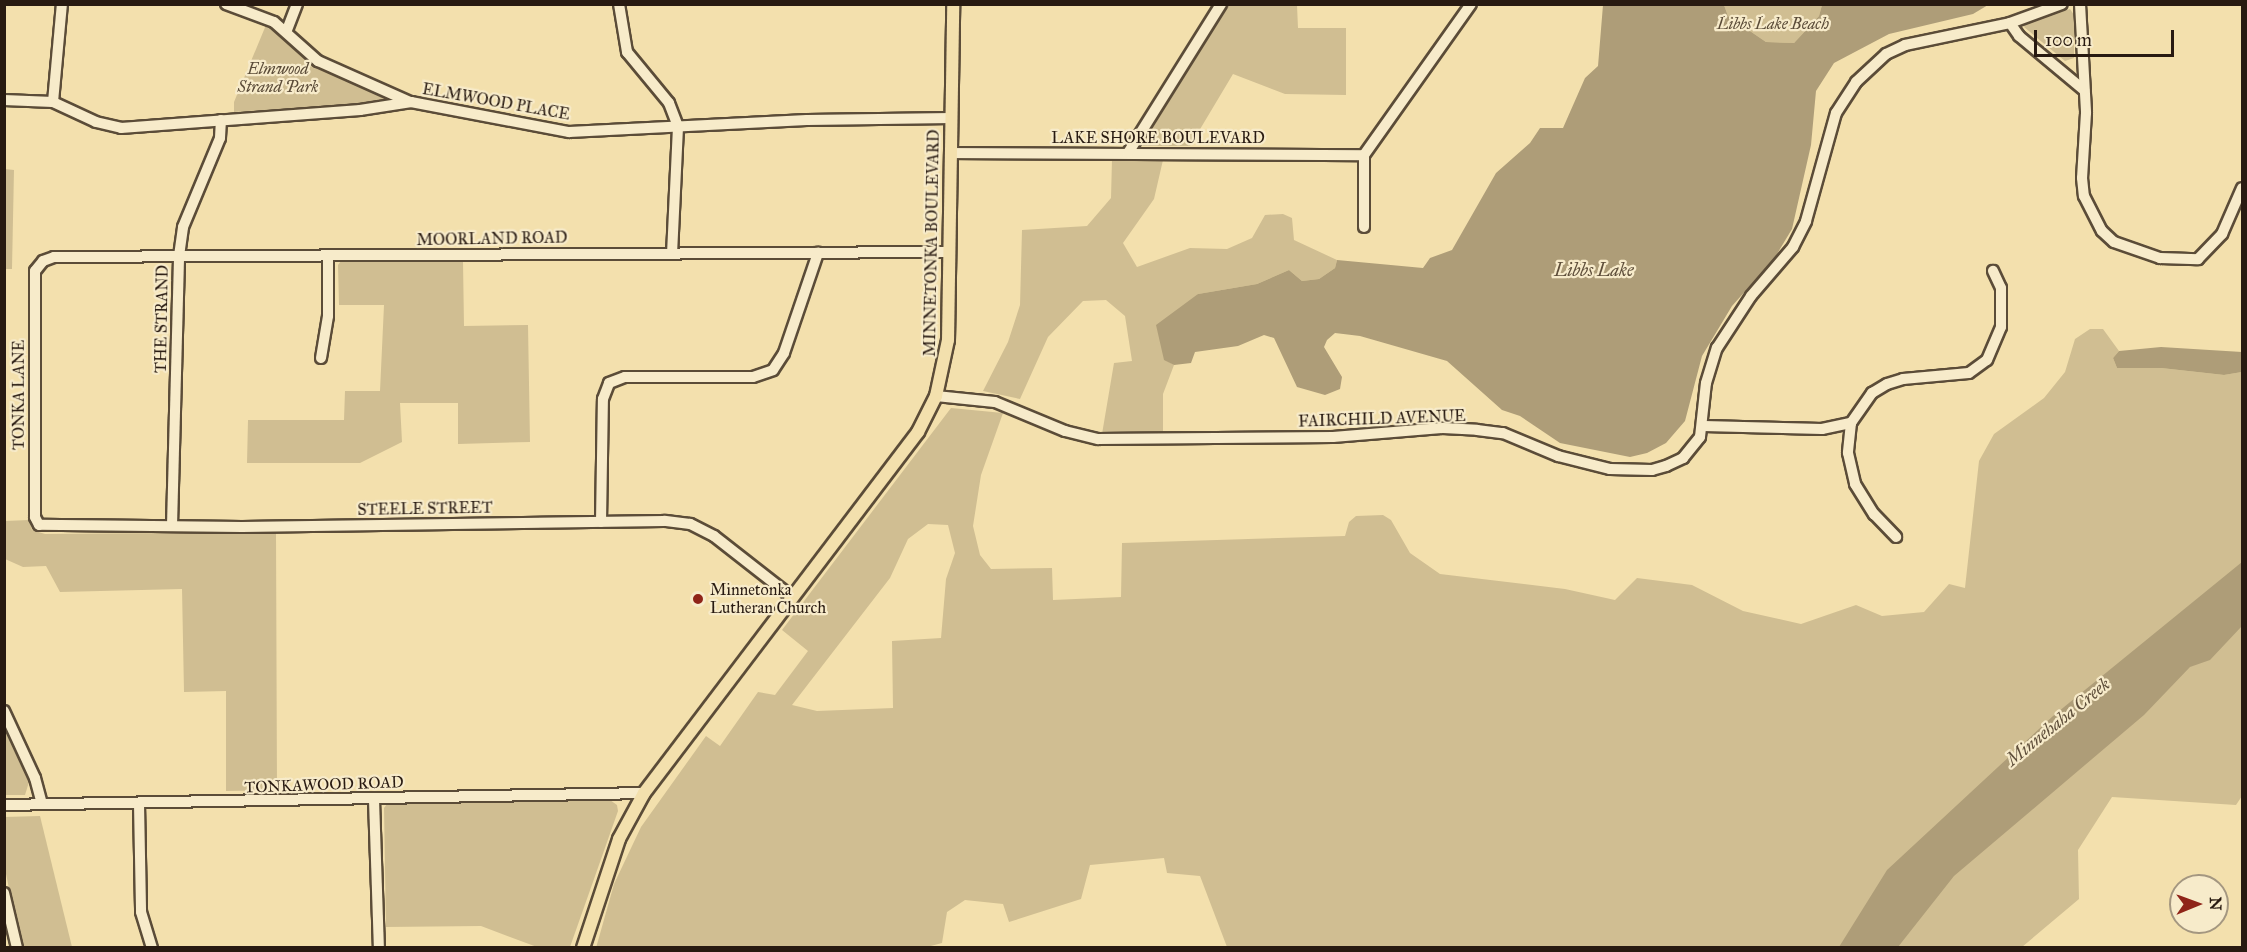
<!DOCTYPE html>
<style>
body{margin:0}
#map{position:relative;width:2247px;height:952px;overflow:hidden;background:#f3e0ad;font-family:"IM FELL Great Primer",serif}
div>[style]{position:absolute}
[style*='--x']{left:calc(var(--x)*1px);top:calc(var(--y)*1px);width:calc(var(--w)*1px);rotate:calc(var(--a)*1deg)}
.green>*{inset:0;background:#d0be92}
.water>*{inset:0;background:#ae9d78}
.roads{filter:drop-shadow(2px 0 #5b4c38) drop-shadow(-2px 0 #5b4c38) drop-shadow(0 2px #5b4c38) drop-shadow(0 -2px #5b4c38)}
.minor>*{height:10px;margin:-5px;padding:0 5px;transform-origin:5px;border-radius:5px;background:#f7ebca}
.major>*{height:12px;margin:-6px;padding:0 6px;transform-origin:6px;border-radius:6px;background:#f3e0ad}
.dots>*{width:16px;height:16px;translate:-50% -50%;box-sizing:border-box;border:3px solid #f7ebca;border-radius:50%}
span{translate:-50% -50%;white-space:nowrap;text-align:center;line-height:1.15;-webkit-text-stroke:4.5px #f7ebca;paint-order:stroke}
.park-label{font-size:16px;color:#5a4b38;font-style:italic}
.street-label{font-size:16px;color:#281a11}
.poi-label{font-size:16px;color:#281a11}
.left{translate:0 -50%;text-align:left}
.water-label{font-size:18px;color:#5e4e3a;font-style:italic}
.frame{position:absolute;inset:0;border:6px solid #281a11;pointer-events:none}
.north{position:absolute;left:2169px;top:874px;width:60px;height:60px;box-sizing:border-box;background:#f7ebca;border:2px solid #a49780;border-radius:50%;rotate:89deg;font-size:16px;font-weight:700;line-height:24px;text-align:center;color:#281a11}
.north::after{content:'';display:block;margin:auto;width:21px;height:27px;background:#8f2418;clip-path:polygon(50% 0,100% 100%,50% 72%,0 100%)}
.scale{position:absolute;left:2034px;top:30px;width:140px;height:27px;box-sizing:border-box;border:3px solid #281a11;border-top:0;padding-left:8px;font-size:18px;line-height:21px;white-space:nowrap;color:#281a11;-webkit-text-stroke:4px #f7ebca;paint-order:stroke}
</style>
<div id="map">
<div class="green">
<i style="clip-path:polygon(1227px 5px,1297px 5px,1298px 28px,1346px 28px,1346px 95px,1285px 94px,1233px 74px,1190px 146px,1142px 146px)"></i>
<i style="clip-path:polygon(1724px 5px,1822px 5px,1819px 16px,1794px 43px,1766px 42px,1728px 16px)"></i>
<i style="clip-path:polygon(2070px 9px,2074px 15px,2074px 58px,2065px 61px,2024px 27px,2026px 23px)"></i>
<i style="clip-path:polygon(266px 25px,306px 60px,392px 102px,234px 112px,234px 102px)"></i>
<i style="clip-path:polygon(1112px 159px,1163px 160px,1154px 199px,1123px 243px,1137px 267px,1190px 248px,1227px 249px,1252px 238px,1265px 215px,1283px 214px,1292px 218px,1294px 240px,1337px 260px,1335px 268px,1319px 279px,1302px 281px,1289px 270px,1257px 284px,1198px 294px,1164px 359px,1174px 365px,1163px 394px,1163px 433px,1102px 434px,1114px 363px,1132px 361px,1125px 316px,1106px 300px,1083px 301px,1048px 337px,1020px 399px,983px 391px,1008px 342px,1020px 305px,1022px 230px,1087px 226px,1111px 198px)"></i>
<i style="clip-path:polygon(5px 169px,14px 170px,12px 269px,5px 269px)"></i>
<i style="clip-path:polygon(341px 261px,463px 261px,464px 326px,528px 325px,530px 442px,458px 444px,458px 403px,400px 403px,402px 442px,360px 463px,247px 463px,248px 420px,344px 420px,345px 391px,380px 391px,384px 305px,339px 305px,338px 265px)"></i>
<i style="clip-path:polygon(evenodd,2090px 329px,2103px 329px,2119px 351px,2113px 358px,2117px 368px,2161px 368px,2224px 375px,2242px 372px,2242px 796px,2236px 805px,2112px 797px,2078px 850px,2079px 899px,2022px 947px,1227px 947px,1200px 876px,1167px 873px,1164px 858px,1090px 865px,1081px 899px,1009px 922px,1003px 904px,965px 900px,947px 912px,942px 943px,927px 947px,596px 948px,614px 884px,641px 827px,706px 736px,720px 746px,758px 692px,775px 695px,808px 651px,782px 630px,951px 408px,1003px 413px,981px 475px,973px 526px,980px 555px,991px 569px,1052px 568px,1053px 600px,1121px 597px,1122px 543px,1345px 536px,1349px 522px,1356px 516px,1383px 515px,1391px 520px,1410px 553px,1440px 574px,1565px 589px,1615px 600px,1637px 578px,1692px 585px,1743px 611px,1801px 624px,1856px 605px,1882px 616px,1924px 612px,1949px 584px,1965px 588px,1979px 461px,1994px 434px,2044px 398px,2065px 372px,2075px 339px,2090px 329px,928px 524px,948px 525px,955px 553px,946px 579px,941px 638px,892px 641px,893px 708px,817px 711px,792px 705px,890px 578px,908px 539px,928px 524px)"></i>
<i style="clip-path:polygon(29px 520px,32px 530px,45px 534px,276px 532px,277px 790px,226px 791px,226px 691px,184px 692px,182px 589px,60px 592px,46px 566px,23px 567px,5px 559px,5px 521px)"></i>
<i style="clip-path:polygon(4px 729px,29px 782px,25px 795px,5px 795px)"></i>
<i style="clip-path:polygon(610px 800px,617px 805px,618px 811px,570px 947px,537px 947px,481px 926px,386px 927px,384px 808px,387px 804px)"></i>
<i style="clip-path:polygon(40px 816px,72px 947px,21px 947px,5px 869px,4px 817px)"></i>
</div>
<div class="water">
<i style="clip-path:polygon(1603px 5px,1724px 5px,1728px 16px,1766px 42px,1794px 43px,1819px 16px,1822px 5px,1988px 5px,1973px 14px,1889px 34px,1834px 63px,1816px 91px,1811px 145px,1792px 229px,1774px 259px,1732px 306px,1702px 356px,1685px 421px,1666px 443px,1647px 453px,1630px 457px,1560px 443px,1520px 416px,1502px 410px,1447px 361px,1360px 336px,1335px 333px,1327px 340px,1324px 347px,1342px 377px,1340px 389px,1325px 395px,1297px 387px,1274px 338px,1264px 335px,1238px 346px,1195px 352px,1191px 363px,1174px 365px,1164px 360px,1156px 325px,1198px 294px,1257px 284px,1289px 270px,1302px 281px,1319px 279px,1335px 268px,1337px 260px,1423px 268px,1430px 258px,1452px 250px,1496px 173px,1530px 143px,1540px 128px,1563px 128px,1585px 78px,1598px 66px)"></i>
<i style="clip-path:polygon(2161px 347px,2242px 352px,2242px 372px,2224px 375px,2161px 368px,2117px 368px,2113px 358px,2119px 351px)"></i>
<i style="clip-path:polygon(2242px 562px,2242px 626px,2210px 660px,2190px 667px,2144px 715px,1954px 876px,1898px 947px,1839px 947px,1887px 870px,2053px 716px)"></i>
</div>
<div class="roads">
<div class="minor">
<i style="--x:226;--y:4;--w:51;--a:20.6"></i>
<i style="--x:274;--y:22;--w:59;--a:41.6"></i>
<i style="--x:318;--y:61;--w:101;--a:24"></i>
<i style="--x:619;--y:4;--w:49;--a:80.5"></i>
<i style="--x:627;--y:52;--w:66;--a:50.5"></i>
<i style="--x:669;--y:103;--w:26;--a:69"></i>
<i style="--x:678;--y:127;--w:126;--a:92.7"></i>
<i style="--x:2080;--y:4;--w:109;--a:86.8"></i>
<i style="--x:2086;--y:113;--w:65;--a:93.5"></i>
<i style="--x:2082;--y:178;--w:18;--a:84"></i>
<i style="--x:2084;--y:196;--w:39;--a:63"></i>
<i style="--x:2102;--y:231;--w:16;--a:43"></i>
<i style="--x:2114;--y:242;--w:49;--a:19.2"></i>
<i style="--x:2160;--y:258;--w:38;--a:2"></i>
<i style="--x:2198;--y:259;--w:35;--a:-46"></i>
<i style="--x:2222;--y:234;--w:50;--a:-66.5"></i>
<i style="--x:2010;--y:23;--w:16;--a:55"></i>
<i style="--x:2019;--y:36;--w:85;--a:39.7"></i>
<i style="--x:287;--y:30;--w:28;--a:-69"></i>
<i style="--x:4;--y:100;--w:49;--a:2.3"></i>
<i style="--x:53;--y:102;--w:47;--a:24.9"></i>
<i style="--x:96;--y:122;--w:26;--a:13"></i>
<i style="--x:121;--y:128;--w:240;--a:-4.3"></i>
<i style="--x:360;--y:110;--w:52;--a:-8.9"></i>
<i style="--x:411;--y:102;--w:161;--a:10.8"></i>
<i style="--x:569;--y:132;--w:238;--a:-2.9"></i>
<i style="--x:807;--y:120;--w:145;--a:-0.8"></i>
<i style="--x:53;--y:102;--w:98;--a:-84.8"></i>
<i style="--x:951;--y:153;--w:413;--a:0.3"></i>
<i style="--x:1128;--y:153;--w:176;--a:-58"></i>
<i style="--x:1364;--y:227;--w:72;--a:-90"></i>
<i style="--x:1364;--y:155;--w:185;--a:-54.7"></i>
<i style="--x:321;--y:358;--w:43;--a:-80.5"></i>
<i style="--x:328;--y:316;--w:60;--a:-90"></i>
<i style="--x:936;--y:396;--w:59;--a:5.8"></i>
<i style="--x:995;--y:402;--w:76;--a:22.5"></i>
<i style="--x:1065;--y:431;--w:34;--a:14"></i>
<i style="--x:1098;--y:439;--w:235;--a:-0.5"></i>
<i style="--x:1333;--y:437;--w:110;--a:-4.7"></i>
<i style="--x:1443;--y:428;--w:34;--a:3"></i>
<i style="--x:1477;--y:430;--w:26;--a:7"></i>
<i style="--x:1503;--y:433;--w:60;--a:22.7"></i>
<i style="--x:1558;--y:456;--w:54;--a:14"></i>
<i style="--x:1610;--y:469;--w:42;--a:1.4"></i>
<i style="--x:1652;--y:470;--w:15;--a:-16"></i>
<i style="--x:1666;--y:466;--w:19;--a:-25"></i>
<i style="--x:1683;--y:458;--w:27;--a:-51"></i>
<i style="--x:1700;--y:437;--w:54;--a:-83.7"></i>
<i style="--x:1706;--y:383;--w:37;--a:-73"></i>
<i style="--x:1717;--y:348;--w:62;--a:-56.8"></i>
<i style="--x:1751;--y:296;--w:65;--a:-49.4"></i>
<i style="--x:1793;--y:247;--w:29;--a:-63"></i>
<i style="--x:1806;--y:221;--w:112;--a:-74.5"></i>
<i style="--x:1836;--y:113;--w:37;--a:-57"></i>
<i style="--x:1856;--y:82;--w:41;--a:-43"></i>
<i style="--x:1886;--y:54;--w:21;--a:-25"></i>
<i style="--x:1905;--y:45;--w:107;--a:-11.8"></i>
<i style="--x:2010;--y:23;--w:55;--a:-20.1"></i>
<i style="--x:1851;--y:423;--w:30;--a:96"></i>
<i style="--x:1848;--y:453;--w:32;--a:77"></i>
<i style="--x:1855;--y:484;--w:36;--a:58"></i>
<i style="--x:1874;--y:514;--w:32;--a:46"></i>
<i style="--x:1704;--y:426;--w:118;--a:1.5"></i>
<i style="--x:1822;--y:429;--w:30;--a:-12"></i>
<i style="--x:1851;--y:423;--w:37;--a:-55"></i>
<i style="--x:1872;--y:393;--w:17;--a:-31"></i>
<i style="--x:1887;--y:384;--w:17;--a:-17"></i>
<i style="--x:1903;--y:379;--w:66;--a:-5.2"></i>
<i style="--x:1969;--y:373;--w:22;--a:-36"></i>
<i style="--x:1987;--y:360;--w:36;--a:-67"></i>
<i style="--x:2001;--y:327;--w:39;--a:-90"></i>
<i style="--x:2001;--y:288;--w:19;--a:-115"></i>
<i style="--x:601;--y:522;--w:123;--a:-89.1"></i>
<i style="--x:603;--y:399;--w:17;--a:-69"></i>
<i style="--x:609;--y:383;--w:17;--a:-21"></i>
<i style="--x:625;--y:377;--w:128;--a:0"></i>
<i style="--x:753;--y:377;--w:21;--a:-19"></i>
<i style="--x:773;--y:370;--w:20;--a:-57"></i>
<i style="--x:784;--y:353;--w:106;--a:-71.2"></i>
<i style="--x:172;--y:526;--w:270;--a:-88.5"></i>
<i style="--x:179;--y:256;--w:29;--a:-82"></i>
<i style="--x:183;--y:227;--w:96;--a:-67.4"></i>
<i style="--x:220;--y:138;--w:18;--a:-87"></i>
<i style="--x:792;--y:597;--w:99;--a:-142"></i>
<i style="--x:714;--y:536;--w:27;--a:-153"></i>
<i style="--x:690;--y:524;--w:26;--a:-173"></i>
<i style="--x:664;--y:521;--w:422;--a:179.2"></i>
<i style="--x:242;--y:527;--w:203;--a:-179.4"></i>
<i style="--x:39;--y:525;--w:9;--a:-117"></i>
<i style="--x:35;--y:517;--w:246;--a:-90"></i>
<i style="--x:35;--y:271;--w:13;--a:-51"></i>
<i style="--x:43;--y:261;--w:12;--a:-20"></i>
<i style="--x:54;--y:257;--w:896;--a:-0.32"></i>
<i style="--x:4;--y:711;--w:74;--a:65.2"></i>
<i style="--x:35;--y:778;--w:27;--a:75"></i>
<i style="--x:374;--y:800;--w:148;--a:88.1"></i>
<i style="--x:139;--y:804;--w:108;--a:88.9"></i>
<i style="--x:141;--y:912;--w:38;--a:73"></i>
<i style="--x:4;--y:805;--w:640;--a:-1.07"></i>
<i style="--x:4;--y:893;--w:57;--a:76.7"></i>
</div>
<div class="major">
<i style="--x:583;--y:948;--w:115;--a:-71.7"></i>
<i style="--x:619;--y:839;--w:52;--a:-61.5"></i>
<i style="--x:644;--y:793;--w:453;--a:-52.8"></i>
<i style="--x:918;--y:432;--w:40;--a:-63.4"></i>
<i style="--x:936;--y:396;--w:57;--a:-77.9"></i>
<i style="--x:948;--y:340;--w:336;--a:-89.1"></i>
</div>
</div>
<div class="dots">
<i style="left:698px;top:599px;background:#8f2418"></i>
</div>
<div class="park-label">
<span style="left:1773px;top:24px">Libbs Lake Beach</span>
<span style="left:278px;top:78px">Elmwood<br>Strand Park</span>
</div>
<div class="street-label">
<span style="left:496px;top:102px;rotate:10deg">ELMWOOD PLACE</span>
<span style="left:1158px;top:138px">LAKE SHORE BOULEVARD</span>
<span style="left:492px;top:239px;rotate:-1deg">MOORLAND ROAD</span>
<span style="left:932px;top:243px;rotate:-89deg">MINNETONKA BOULEVARD</span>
<span style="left:162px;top:319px;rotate:-89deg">THE STRAND</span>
<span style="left:19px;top:395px;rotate:-90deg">TONKA LANE</span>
<span style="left:1382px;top:419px;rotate:-2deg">FAIRCHILD AVENUE</span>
<span style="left:425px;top:509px;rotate:-1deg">STEELE STREET</span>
<span style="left:324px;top:785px;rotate:-2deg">TONKAWOOD ROAD</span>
</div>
<div class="poi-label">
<span class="left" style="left:710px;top:599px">Minnetonka<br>Lutheran Church</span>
</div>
<div class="water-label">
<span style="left:1594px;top:270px">Libbs Lake</span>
<span style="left:2058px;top:722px;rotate:-39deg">Minnehaha Creek</span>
</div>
<div class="frame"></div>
<div class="north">N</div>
<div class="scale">100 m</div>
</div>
